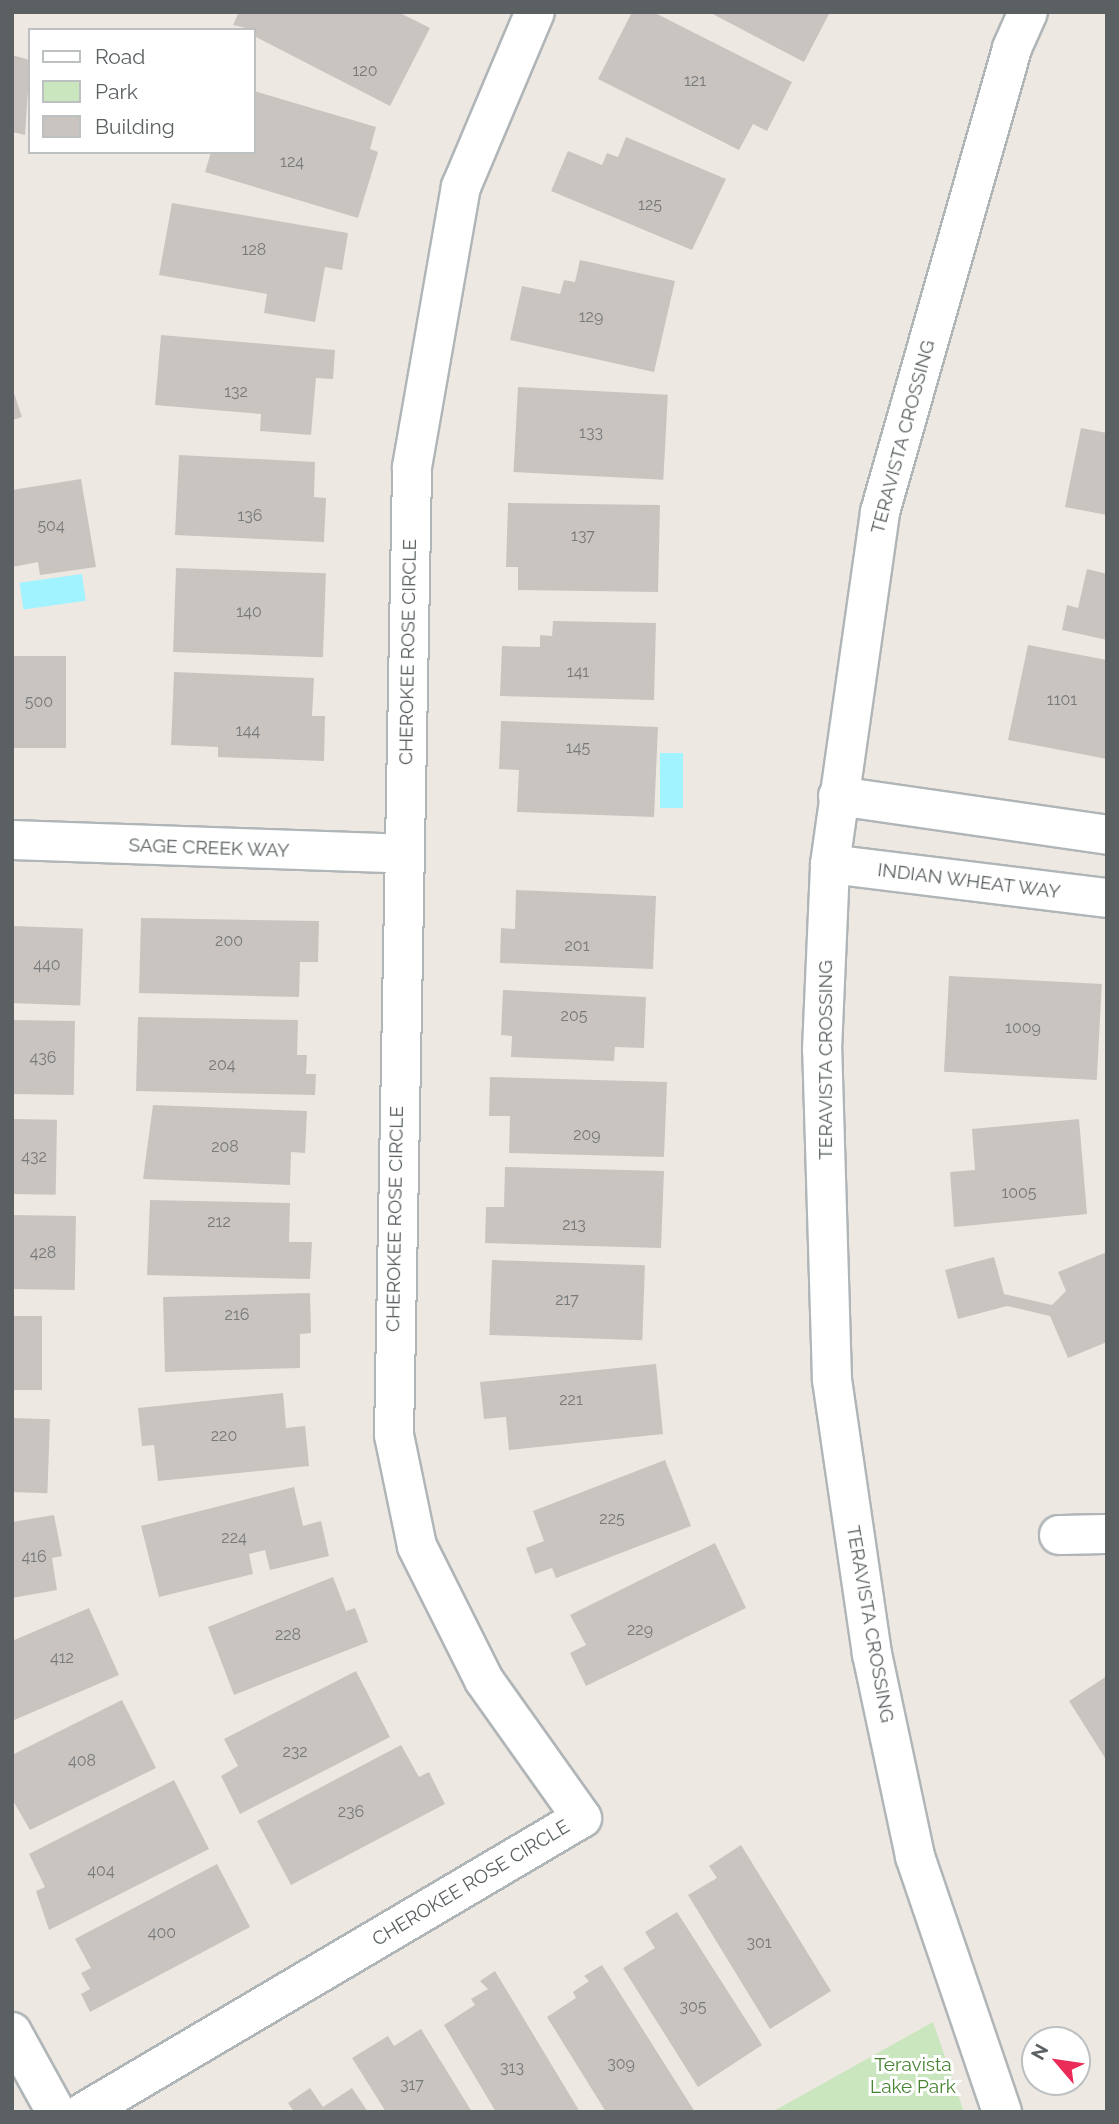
<!DOCTYPE html>
<style>
body{margin:0}
#map{position:relative;width:1119px;height:2124px;overflow:hidden;background:#eee8e2;font-family:Raleway,sans-serif}
div>[style]{position:absolute}
[style*='--x']{left:calc(var(--x)*1px);top:calc(var(--y)*1px);width:calc(var(--w)*1px);rotate:calc(var(--a)*1deg)}
.green>*{inset:0;background:#cae6be}
.water>*{inset:0;background:#a1f3ff;transform-origin:0 0}
.building>*{inset:0;background:#cac4c1;transform-origin:0 0}
.roads{filter:drop-shadow(2px 0 #b0b5b8) drop-shadow(-2px 0 #b0b5b8) drop-shadow(0 2px #b0b5b8) drop-shadow(0 -2px #b0b5b8)}
.minor>*{height:38px;margin:-19px;padding:0 19px;transform-origin:19px;border-radius:19px;background:#fff}
span{translate:-50% -50%;white-space:nowrap;text-align:center;line-height:1.15;-webkit-text-stroke:6px #fff;paint-order:stroke}
.number-label{font-size:16px;color:#777a7a}
.number-label span{-webkit-text-stroke-width:0}
.street-label{font-size:19px;color:#5b6163}
.park-label{font-size:19px;color:#488233}
.frame{position:absolute;inset:0;border:14px solid #5b6163;pointer-events:none}
.legend{position:absolute;left:28px;top:28px;width:228px;height:126px;box-sizing:border-box;background:#fff;border:2px solid #bdc0c1;margin:0;padding:9px 12px;list-style:none;font-size:21px;color:#5b6163}
.legend li{display:flex;align-items:center;gap:14px;height:35px}
.legend b{width:35px;border:2px solid #bdc0c1}
.north{position:absolute;left:1021px;top:2026px;width:70px;height:70px;box-sizing:border-box;background:#fff;border:2px solid #bdc0c1;border-radius:50%;rotate:299deg;font-size:19px;font-weight:700;line-height:28px;text-align:center;color:#5b6163}
.north::after{content:'';display:block;margin:auto;width:24px;height:32px;background:#ea2c58;clip-path:polygon(50% 0,100% 100%,50% 72%,0 100%)}
</style>
<div id="map">
<div class="green">
<i style="clip-path:polygon(933px 2022px,964px 2112px,772px 2112px)"></i>
</div>
<div class="water">
<i style="left:82px;top:574px;width:27px;height:63px;rotate:82deg"></i>
<i style="left:660px;top:753px;width:23px;height:55px"></i>
</div>
<div class="building">
<i style="clip-path:polygon(239px 12px,398px 12px,430px 28px,390px 106px,254px 36px,254px 30px,233px 25px)"></i>
<i style="clip-path:polygon(632px 12px,653px 12px,792px 82px,767px 131px,753px 124px,739px 150px,598px 79px)"></i>
<i style="clip-path:polygon(709px 12px,830px 12px,804px 62px)"></i>
<i style="clip-path:polygon(12px 55px,30px 60px,25px 135px,12px 132px)"></i>
<i style="clip-path:polygon(254px 91px,376px 127px,370px 149px,378px 152px,358px 218px,205px 172px,211px 152px,254px 152px)"></i>
<i style="clip-path:polygon(626px 137px,726px 179px,692px 250px,551px 191px,568px 151px,602px 165px,607px 153px,618px 157px)"></i>
<i style="clip-path:polygon(172px 203px,348px 233px,342px 270px,325px 267px,315px 322px,264px 313px,267px 294px,159px 275px)"></i>
<i style="clip-path:polygon(580px 260px,675px 281px,654px 372px,510px 340px,522px 286px,560px 294px,564px 280px,575px 282px)"></i>
<i style="clip-path:polygon(161px 335px,335px 350px,333px 379px,316px 378px,311px 435px,260px 431px,261px 414px,155px 405px)"></i>
<i style="clip-path:polygon(12px 387px,22px 417px,12px 420px)"></i>
<i style="left:518px;top:387px;width:150px;height:85px;rotate:3deg"></i>
<i style="clip-path:polygon(1081px 428px,1107px 433px,1107px 515px,1065px 507px)"></i>
<i style="clip-path:polygon(179px 455px,315px 462px,314px 497px,326px 498px,324px 542px,175px 535px)"></i>
<i style="clip-path:polygon(81px 479px,96px 567px,40px 575px,38px 562px,12px 567px,12px 490px)"></i>
<i style="clip-path:polygon(508px 503px,660px 505px,658px 592px,518px 590px,518px 567px,506px 567px)"></i>
<i style="left:176px;top:568px;width:150px;height:84px;rotate:2deg"></i>
<i style="clip-path:polygon(1087px 569px,1107px 574px,1107px 640px,1062px 630px,1067px 605px,1078px 608px)"></i>
<i style="clip-path:polygon(553px 621px,656px 623px,654px 700px,500px 696px,502px 646px,540px 647px,540px 635px,552px 636px)"></i>
<i style="clip-path:polygon(1028px 645px,1107px 660px,1107px 759px,1008px 740px)"></i>
<i style="left:12px;top:656px;width:54px;height:92px"></i>
<i style="clip-path:polygon(174px 672px,314px 678px,312px 716px,325px 716px,324px 761px,218px 757px,218px 747px,171px 745px)"></i>
<i style="clip-path:polygon(501px 721px,658px 727px,654px 817px,517px 812px,519px 770px,499px 769px)"></i>
<i style="clip-path:polygon(516px 890px,656px 896px,653px 969px,500px 963px,501px 928px,515px 929px)"></i>
<i style="clip-path:polygon(141px 918px,319px 921px,318px 962px,300px 962px,299px 997px,139px 993px)"></i>
<i style="left:12px;top:926px;width:71px;height:77px;rotate:2deg"></i>
<i style="left:949px;top:976px;width:153px;height:96px;rotate:3deg"></i>
<i style="clip-path:polygon(503px 990px,646px 997px,644px 1048px,615px 1047px,614px 1061px,511px 1057px,512px 1036px,501px 1035px)"></i>
<i style="clip-path:polygon(138px 1017px,298px 1020px,297px 1055px,307px 1055px,306px 1074px,316px 1074px,315px 1095px,136px 1091px)"></i>
<i style="left:12px;top:1020px;width:63px;height:74px;rotate:1deg"></i>
<i style="clip-path:polygon(490px 1077px,667px 1082px,664px 1157px,509px 1153px,510px 1116px,489px 1116px)"></i>
<i style="clip-path:polygon(153px 1105px,307px 1111px,305px 1153px,291px 1152px,290px 1185px,143px 1179px)"></i>
<i style="left:12px;top:1119px;width:45px;height:75px;rotate:1deg"></i>
<i style="clip-path:polygon(1079px 1119px,1087px 1214px,954px 1227px,950px 1172px,975px 1170px,972px 1129px)"></i>
<i style="clip-path:polygon(505px 1167px,664px 1171px,661px 1248px,485px 1243px,486px 1207px,504px 1207px)"></i>
<i style="clip-path:polygon(150px 1200px,290px 1203px,289px 1242px,312px 1242px,310px 1279px,147px 1275px)"></i>
<i style="left:12px;top:1215px;width:64px;height:74px;rotate:1deg"></i>
<i style="clip-path:polygon(1107px 1252px,1107px 1342px,1068px 1358px,1050px 1316px,1007px 1306px,958px 1319px,945px 1270px,994px 1257px,1004px 1294px,1052px 1305px,1066px 1291px,1058px 1272px)"></i>
<i style="left:492px;top:1260px;width:153px;height:75px;rotate:2deg"></i>
<i style="clip-path:polygon(310px 1293px,311px 1333px,300px 1334px,300px 1368px,165px 1372px,163px 1297px)"></i>
<i style="left:12px;top:1316px;width:30px;height:74px"></i>
<i style="clip-path:polygon(656px 1364px,663px 1434px,509px 1450px,506px 1417px,484px 1419px,480px 1382px)"></i>
<i style="clip-path:polygon(283px 1393px,286px 1428px,305px 1426px,309px 1466px,158px 1481px,154px 1445px,142px 1446px,138px 1408px)"></i>
<i style="left:12px;top:1418px;width:38px;height:74px;rotate:2deg"></i>
<i style="clip-path:polygon(665px 1460px,691px 1526px,556px 1578px,552px 1568px,535px 1574px,526px 1548px,544px 1541px,533px 1511px)"></i>
<i style="clip-path:polygon(294px 1487px,303px 1526px,321px 1521px,329px 1556px,270px 1570px,265px 1550px,249px 1554px,253px 1574px,159px 1597px,141px 1526px)"></i>
<i style="clip-path:polygon(54px 1515px,62px 1556px,52px 1558px,57px 1590px,12px 1598px,12px 1522px)"></i>
<i style="clip-path:polygon(715px 1543px,746px 1608px,586px 1686px,570px 1653px,586px 1645px,570px 1615px)"></i>
<i style="clip-path:polygon(333px 1577px,346px 1611px,355px 1608px,368px 1642px,234px 1695px,208px 1627px)"></i>
<i style="clip-path:polygon(89px 1608px,119px 1675px,12px 1721px,12px 1641px)"></i>
<i style="clip-path:polygon(356px 1671px,390px 1737px,240px 1814px,221px 1776px,238px 1766px,224px 1739px)"></i>
<i style="clip-path:polygon(1107px 1676px,1107px 1761px,1069px 1701px)"></i>
<i style="clip-path:polygon(122px 1700px,156px 1768px,30px 1830px,12px 1799px,12px 1755px)"></i>
<i style="clip-path:polygon(401px 1745px,419px 1777px,429px 1772px,445px 1804px,291px 1885px,257px 1821px)"></i>
<i style="clip-path:polygon(174px 1780px,209px 1849px,49px 1930px,36px 1891px,45px 1887px,29px 1854px)"></i>
<i style="clip-path:polygon(741px 1845px,831px 1991px,770px 2029px,688px 1895px,717px 1878px,709px 1866px)"></i>
<i style="clip-path:polygon(217px 1864px,250px 1927px,90px 2012px,81px 1994px,90px 1989px,81px 1973px,91px 1968px,75px 1939px)"></i>
<i style="clip-path:polygon(677px 1912px,762px 2045px,698px 2087px,623px 1968px,655px 1948px,645px 1932px)"></i>
<i style="clip-path:polygon(602px 1965px,695px 2112px,606px 2112px,547px 2017px,576px 1998px,573px 1992px,589px 1981px,584px 1976px)"></i>
<i style="clip-path:polygon(495px 1971px,580px 2112px,496px 2112px,444px 2025px,475px 2005px,471px 1999px,488px 1989px,480px 1981px)"></i>
<i style="clip-path:polygon(421px 2029px,472px 2112px,386px 2112px,352px 2058px,388px 2036px,394px 2046px)"></i>
<i style="clip-path:polygon(310px 2088px,323px 2107px,352px 2088px,368px 2112px,294px 2112px,288px 2103px)"></i>
</div>
<div class="roads">
<div class="minor">
<i style="--x:838;--y:796;--w:272;--a:8.2"></i>
<i style="--x:12;--y:840;--w:393;--a:2"></i>
<i style="--x:830;--y:864;--w:279;--a:7"></i>
<i style="--x:1059;--y:1535;--w:48;--a:-1.2"></i>
<i style="--x:12;--y:2032;--w:91;--a:61.2"></i>
<i style="--x:84;--y:2112;--w:578;--a:-30.56"></i>
<i style="--x:582;--y:1818;--w:169;--a:-125.4"></i>
<i style="--x:484;--y:1680;--w:150;--a:-116.6"></i>
<i style="--x:417;--y:1546;--w:113;--a:-101.7"></i>
<i style="--x:394;--y:1435;--w:968;--a:-88.93"></i>
<i style="--x:412;--y:467;--w:284;--a:-80.1"></i>
<i style="--x:461;--y:187;--w:190;--a:-67.1"></i>
<i style="--x:1002;--y:2112;--w:270;--a:-108.8"></i>
<i style="--x:915;--y:1856;--w:207;--a:-102"></i>
<i style="--x:872;--y:1654;--w:277;--a:-98.3"></i>
<i style="--x:832;--y:1380;--w:330;--a:-91.7"></i>
<i style="--x:822;--y:1050;--w:186;--a:-87.5"></i>
<i style="--x:830;--y:864;--w:356;--a:-81.9"></i>
<i style="--x:880;--y:512;--w:482;--a:-74.1"></i>
<i style="--x:1012;--y:48;--w:39;--a:-66"></i>
</div>
</div>
<div class="number-label">
<span style="left:365px;top:71px">120</span>
<span style="left:695px;top:81px">121</span>
<span style="left:292px;top:162px">124</span>
<span style="left:650px;top:205px">125</span>
<span style="left:254px;top:250px">128</span>
<span style="left:591px;top:317px">129</span>
<span style="left:236px;top:392px">132</span>
<span style="left:591px;top:433px">133</span>
<span style="left:250px;top:516px">136</span>
<span style="left:51px;top:526px">504</span>
<span style="left:583px;top:536px">137</span>
<span style="left:249px;top:612px">140</span>
<span style="left:578px;top:672px">141</span>
<span style="left:1062px;top:700px">1101</span>
<span style="left:39px;top:702px">500</span>
<span style="left:248px;top:731px">144</span>
<span style="left:578px;top:748px">145</span>
<span style="left:229px;top:941px">200</span>
<span style="left:577px;top:946px">201</span>
<span style="left:47px;top:965px">440</span>
<span style="left:574px;top:1016px">205</span>
<span style="left:1023px;top:1028px">1009</span>
<span style="left:43px;top:1058px">436</span>
<span style="left:222px;top:1065px">204</span>
<span style="left:587px;top:1135px">209</span>
<span style="left:225px;top:1147px">208</span>
<span style="left:34px;top:1157px">432</span>
<span style="left:1019px;top:1193px">1005</span>
<span style="left:219px;top:1222px">212</span>
<span style="left:574px;top:1225px">213</span>
<span style="left:43px;top:1253px">428</span>
<span style="left:567px;top:1300px">217</span>
<span style="left:237px;top:1315px">216</span>
<span style="left:571px;top:1400px">221</span>
<span style="left:224px;top:1436px">220</span>
<span style="left:612px;top:1519px">225</span>
<span style="left:234px;top:1538px">224</span>
<span style="left:34px;top:1557px">416</span>
<span style="left:640px;top:1630px">229</span>
<span style="left:288px;top:1635px">228</span>
<span style="left:62px;top:1658px">412</span>
<span style="left:295px;top:1752px">232</span>
<span style="left:82px;top:1761px">408</span>
<span style="left:351px;top:1812px">236</span>
<span style="left:101px;top:1871px">404</span>
<span style="left:162px;top:1933px">400</span>
<span style="left:759px;top:1943px">301</span>
<span style="left:693px;top:2007px">305</span>
<span style="left:621px;top:2064px">309</span>
<span style="left:512px;top:2068px">313</span>
<span style="left:412px;top:2085px">317</span>
</div>
<div class="street-label">
<span style="left:903px;top:437px;rotate:-75deg">TERAVISTA CROSSING</span>
<span style="left:408px;top:652px;rotate:-89deg">CHEROKEE ROSE CIRCLE</span>
<span style="left:209px;top:848px;rotate:2deg">SAGE CREEK WAY</span>
<span style="left:969px;top:881px;rotate:7deg">INDIAN WHEAT WAY</span>
<span style="left:826px;top:1060px;rotate:-90deg">TERAVISTA CROSSING</span>
<span style="left:395px;top:1219px;rotate:-89deg">CHEROKEE ROSE CIRCLE</span>
<span style="left:870px;top:1624px;rotate:80deg">TERAVISTA CROSSING</span>
<span style="left:471px;top:1883px;rotate:-31deg">CHEROKEE ROSE CIRCLE</span>
</div>
<div class="park-label">
<span style="left:913px;top:2076px">Teravista<br>Lake Park</span>
</div>
<div class="frame"></div>
<ul class="legend">
<li><b style="height:9px;background:#fff"></b>Road</li>
<li><b style="height:19px;background:#cae6be"></b>Park</li>
<li><b style="height:19px;background:#cac4c1"></b>Building</li>
</ul>
<div class="north">N</div>
</div>
